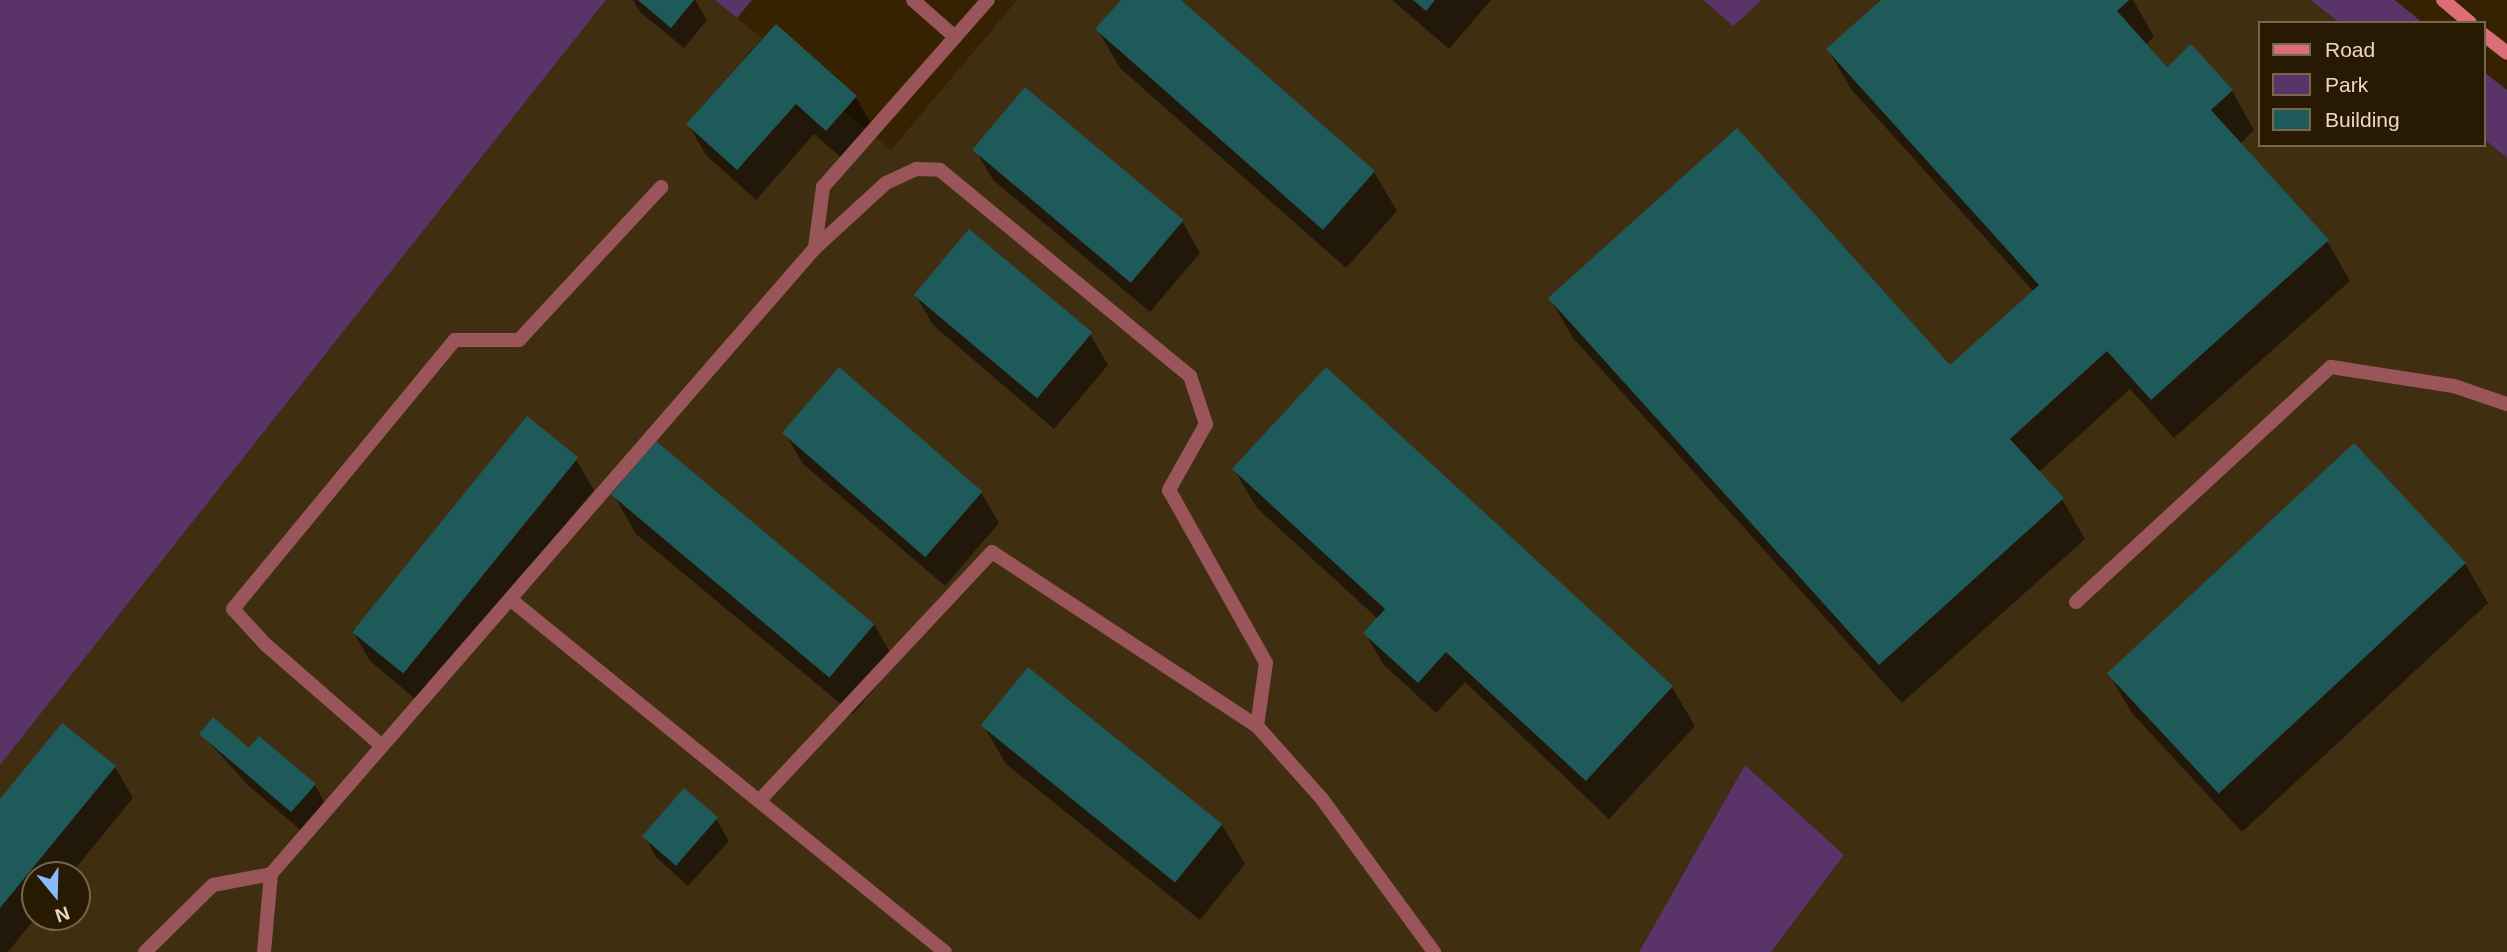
<!DOCTYPE html>
<style>
body{margin:0}
#map{position:relative;width:2507px;height:952px;overflow:hidden;background:#362100;font-family:Helvetica,sans-serif}
div>[style]{position:absolute}
[style*='--x']{left:calc(var(--x)*1px);top:calc(var(--y)*1px);width:calc(var(--w)*1px);rotate:calc(var(--a)*1deg)}
.built>*{inset:0;background:#402e11}
.green>*{inset:0;background:#5a3469}
.shadow>*{inset:0;background:#0007}
.building>*{inset:0;background:#1f5a5a;transform-origin:0 0}
.lane>*{height:14px;margin:-7px;padding:0 7px;transform-origin:7px;border-radius:7px;background:#9a555a}
.secondary>*{height:14px;margin:-7px;padding:0 7px;transform-origin:7px;border-radius:7px;background:#db6d77}
span{translate:-50% -50%;white-space:nowrap;text-align:center;line-height:1.15;-webkit-text-stroke:6px #281902;paint-order:stroke}
.legend{position:absolute;left:2258px;top:21px;width:228px;height:126px;box-sizing:border-box;background:#281902;border:2px solid #76664e;margin:0;padding:9px 12px;list-style:none;font-size:21px;color:#ead9c1}
.legend li{display:flex;align-items:center;gap:14px;height:35px}
.legend b{width:35px;border:2px solid #76664e}
.north{position:absolute;left:21px;top:861px;width:70px;height:70px;box-sizing:border-box;background:#281902;border:2px solid #76664e;border-radius:50%;rotate:161deg;font-size:19px;font-weight:700;line-height:28px;text-align:center;color:#ead9c1}
.north::after{content:'';display:block;margin:auto;width:24px;height:32px;background:#89bafc;clip-path:polygon(50% 0,100% 100%,50% 72%,0 100%)}
</style>
<div id="map">
<div class="built">
<i style="clip-path:polygon(evenodd,606px 0,715px 0,762px 38px,686px 124px,796px 104px,826px 131px,844px 111px,891px 150px,1017px 0,1703px 0,1733px 25px,1762px 0,2310px 0,2340px 23px,2260px 23px,2260px 145px,2484px 145px,2484px 139px,2507px 158px,2507px 952px,1771px 952px,1844px 855px,1745px 765px,1639px 952px,0 952px,0 765px,606px 0,35px 875px,77px 875px,77px 917px,35px 917px,35px 875px)"></i>
</div>
<div class="green">
<i style="clip-path:polygon(0 0,606px 0,0 765px)"></i>
<i style="clip-path:polygon(715px 0,752px 0,737px 18px)"></i>
<i style="clip-path:polygon(1703px 0,1762px 0,1733px 26px)"></i>
<i style="clip-path:polygon(2310px 0,2395px 0,2423px 23px,2340px 23px)"></i>
<i style="clip-path:polygon(2484px 72px,2507px 90px,2507px 158px,2484px 139px)"></i>
<i style="clip-path:polygon(1745px 765px,1844px 855px,1771px 952px,1639px 952px)"></i>
</div>
<div class="shadow">
<i style="clip-path:polygon(633px 0,695px 0,707px 20px,684px 48px,640px 12px)"></i>
<i style="clip-path:polygon(1123px 0,1179px 0,1374px 172px,1397px 211px,1346px 268px,1120px 68px,1097px 29px)"></i>
<i style="clip-path:polygon(1392px 0,1491px 0,1449px 49px)"></i>
<i style="clip-path:polygon(1883px 0,2133px 0,2154px 37px,2145px 45px,2167px 69px,2232px 91px,2254px 130px,2240px 144px,2327px 241px,2350px 281px,2174px 438px,2130px 389px,2038px 473px,2062px 499px,2085px 539px,1902px 703px,1573px 338px,1550px 298px,1950px 368px,2034px 292px,1851px 89px,1828px 50px)"></i>
<i style="clip-path:polygon(776px 26px,856px 97px,874px 129px,845px 161px,814px 134px,756px 200px,706px 155px,688px 124px)"></i>
<i style="clip-path:polygon(975px 149px,1182px 221px,1200px 253px,1150px 312px,993px 180px)"></i>
<i style="clip-path:polygon(915px 294px,1090px 334px,1108px 365px,1054px 429px,933px 325px)"></i>
<i style="clip-path:polygon(785px 433px,981px 492px,999px 523px,945px 586px,803px 464px)"></i>
<i style="clip-path:polygon(2354px 445px,2465px 564px,2488px 603px,2242px 832px,2132px 713px,2109px 674px)"></i>
<i style="clip-path:polygon(576px 459px,594px 490px,419px 702px,370px 661px,352px 630px)"></i>
<i style="clip-path:polygon(1234px 469px,1672px 687px,1695px 726px,1609px 819px,1465px 682px,1436px 713px,1383px 664px,1365px 633px,1378px 619px,1257px 508px)"></i>
<i style="clip-path:polygon(614px 495px,874px 624px,896px 663px,853px 714px,636px 534px)"></i>
<i style="clip-path:polygon(983px 725px,1222px 825px,1245px 864px,1200px 920px,1006px 764px)"></i>
<i style="clip-path:polygon(201px 734px,249px 750px,315px 785px,327px 807px,304px 833px,249px 786px)"></i>
<i style="clip-path:polygon(115px 767px,133px 798px,70px 875px,35px 875px,36px 917px,8px 952px,0 952px,0 802px)"></i>
<i style="clip-path:polygon(716px 819px,729px 841px,688px 886px,656px 857px,644px 835px)"></i>
</div>
<div class="building">
<i style="clip-path:polygon(638px 0,694px 0,671px 28px)"></i>
<i style="clip-path:polygon(1121px 0,1181px 0,1375px 171px,1323px 230px,1095px 29px)"></i>
<i style="clip-path:polygon(1413px 0,1435px 0,1426px 11px)"></i>
<i style="clip-path:polygon(1881px 0,2129px 0,2117px 11px,2167px 67px,2191px 44px,2233px 90px,2211px 110px,2329px 240px,2151px 400px,2107px 351px,2010px 439px,2064px 498px,1879px 665px,1548px 298px,1737px 128px,1950px 365px,2039px 285px,1826px 49px)"></i>
<i style="clip-path:polygon(776px 24px,857px 96px,826px 131px,796px 104px,737px 170px,686px 124px)"></i>
<i style="left:1025px;top:87px;width:207px;height:82px;rotate:40deg"></i>
<i style="left:969px;top:229px;width:161px;height:86px;rotate:40deg"></i>
<i style="left:839px;top:367px;width:190px;height:87px;rotate:41deg"></i>
<i style="clip-path:polygon(1326px 367px,1673px 686px,1586px 781px,1446px 652px,1418px 683px,1363px 633px,1385px 609px,1232px 469px)"></i>
<i style="left:527px;top:416px;width:66px;height:278px;rotate:39deg"></i>
<i style="left:656px;top:441px;width:285px;height:70px;rotate:40deg"></i>
<i style="left:2354px;top:443px;width:164px;height:338px;rotate:47deg"></i>
<i style="left:1028px;top:667px;width:250px;height:75px;rotate:39deg"></i>
<i style="clip-path:polygon(213px 717px,249px 748px,259px 736px,316px 784px,291px 812px,199px 734px)"></i>
<i style="clip-path:polygon(62px 723px,116px 766px,0 908px,0 799px)"></i>
<i style="left:684px;top:788px;width:45px;height:64px;rotate:41deg"></i>
</div>
<div class="lane">
<i style="--x:913;--y:0;--w:56;--a:41.4"></i>
<i style="--x:815;--y:248;--w:96;--a:-42.5"></i>
<i style="--x:886;--y:183;--w:33;--a:-25"></i>
<i style="--x:916;--y:169;--w:24;--a:2"></i>
<i style="--x:940;--y:170;--w:324;--a:39.5"></i>
<i style="--x:1190;--y:376;--w:51;--a:71.6"></i>
<i style="--x:1206;--y:424;--w:76;--a:119.3"></i>
<i style="--x:1169;--y:490;--w:198;--a:60.7"></i>
<i style="--x:1266;--y:663;--w:64;--a:98.1"></i>
<i style="--x:510;--y:599;--w:560;--a:39.06"></i>
<i style="--x:2076;--y:602;--w:347;--a:-42.7"></i>
<i style="--x:2331;--y:367;--w:124;--a:8.8"></i>
<i style="--x:2454;--y:386;--w:56;--a:18.8"></i>
<i style="--x:382;--y:746;--w:155;--a:-138.9"></i>
<i style="--x:265;--y:644;--w:47;--a:-132.4"></i>
<i style="--x:233;--y:609;--w:349;--a:-50.5"></i>
<i style="--x:455;--y:340;--w:64;--a:0"></i>
<i style="--x:519;--y:340;--w:209;--a:-47.1"></i>
<i style="--x:759;--y:801;--w:341;--a:-46.9"></i>
<i style="--x:992;--y:552;--w:317;--a:33.3"></i>
<i style="--x:1257;--y:726;--w:98;--a:48.3"></i>
<i style="--x:1322;--y:799;--w:190;--a:53.8"></i>
<i style="--x:145;--y:952;--w:95;--a:-44.6"></i>
<i style="--x:213;--y:885;--w:59;--a:-10.7"></i>
<i style="--x:264;--y:952;--w:78;--a:-84.9"></i>
<i style="--x:271;--y:874;--w:829;--a:-49.01"></i>
<i style="--x:815;--y:248;--w:62;--a:-82.5"></i>
<i style="--x:823;--y:187;--w:249;--a:-48.6"></i>
</div>
<div class="secondary">
<i style="--x:2443;--y:0;--w:35;--a:40"></i>
<i style="--x:2484;--y:35;--w:29;--a:38"></i>
</div>
<ul class="legend">
<li><b style="height:9px;background:#db6d77"></b>Road</li>
<li><b style="height:19px;background:#5a3469"></b>Park</li>
<li><b style="height:19px;background:#1f5a5a"></b>Building</li>
</ul>
<div class="north">N</div>
</div>
